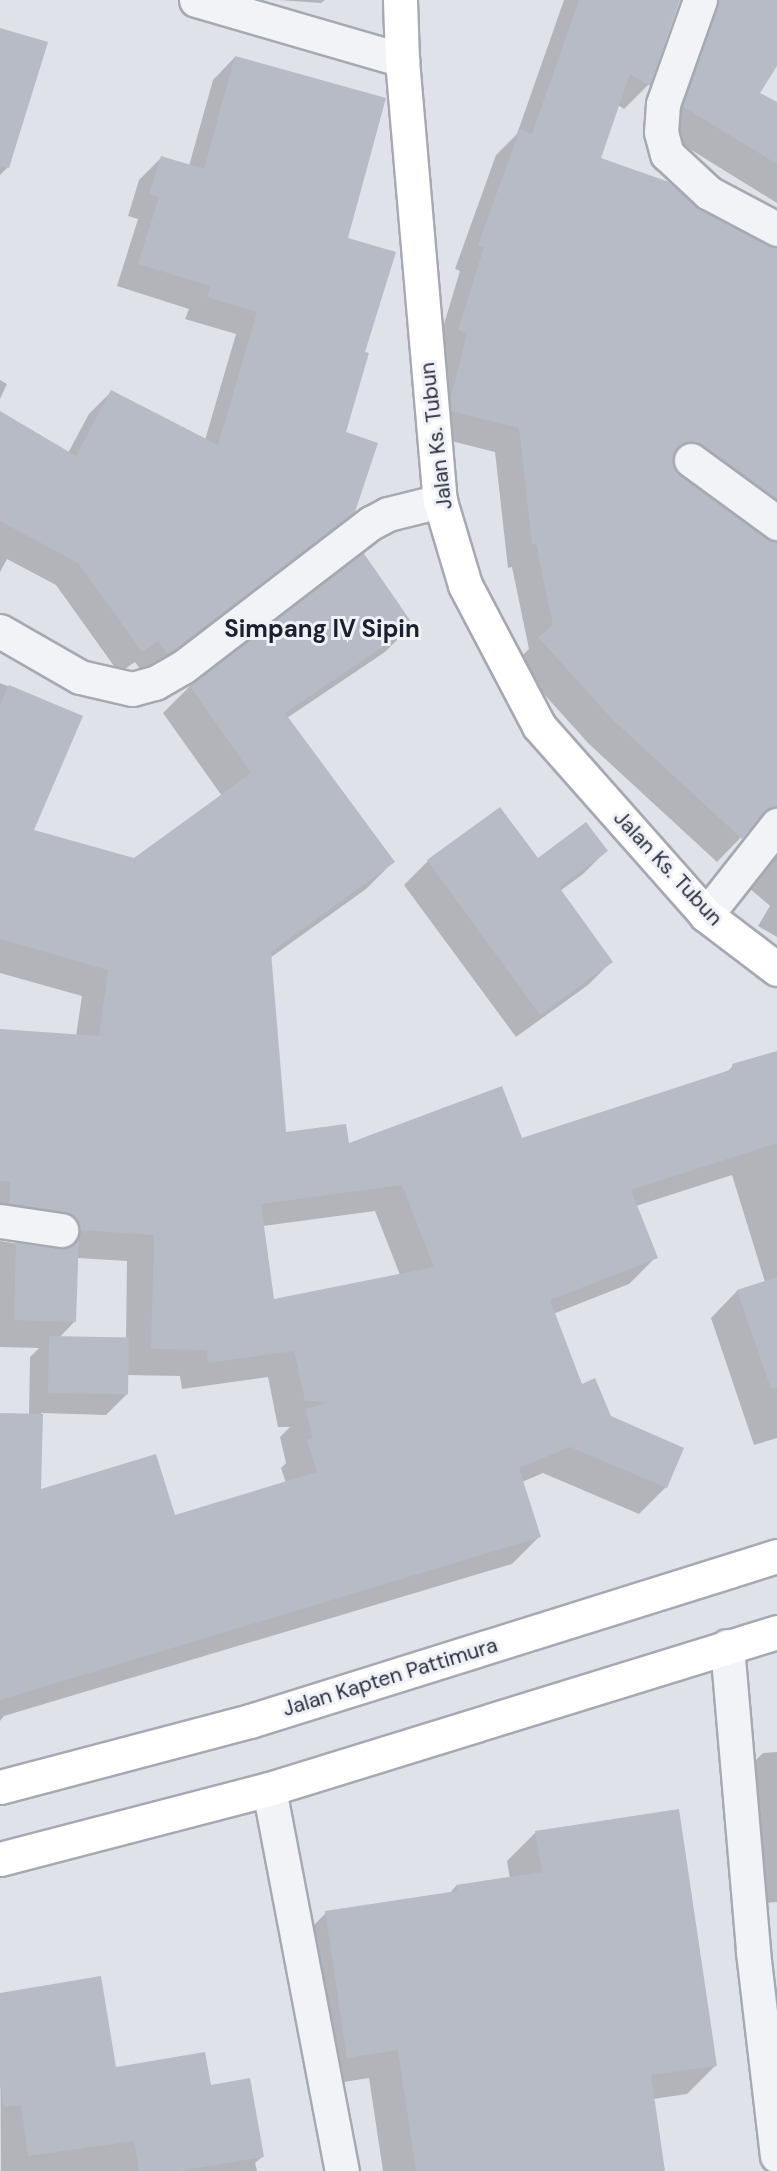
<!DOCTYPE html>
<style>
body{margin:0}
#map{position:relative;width:777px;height:2171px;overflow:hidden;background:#dfe2e8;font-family:"DM Sans",sans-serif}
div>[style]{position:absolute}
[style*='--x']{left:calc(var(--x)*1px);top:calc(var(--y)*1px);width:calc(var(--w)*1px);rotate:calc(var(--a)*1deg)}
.shadow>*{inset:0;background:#0003}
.building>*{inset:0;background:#b7bbc5;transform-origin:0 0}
.roads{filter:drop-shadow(2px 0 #a5a9b2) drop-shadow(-2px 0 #a5a9b2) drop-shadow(0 2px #a5a9b2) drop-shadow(0 -2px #a5a9b2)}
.street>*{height:33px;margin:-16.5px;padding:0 16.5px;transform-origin:16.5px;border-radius:16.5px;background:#f2f3f6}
.secondary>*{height:33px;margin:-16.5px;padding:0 16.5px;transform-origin:16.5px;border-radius:16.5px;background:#fff}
.primary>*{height:33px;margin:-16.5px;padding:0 16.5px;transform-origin:16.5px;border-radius:16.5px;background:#fff}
span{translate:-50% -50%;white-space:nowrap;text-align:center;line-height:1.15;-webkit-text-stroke:6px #eff1f6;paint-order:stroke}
.street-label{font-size:21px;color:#292f3f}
.quarter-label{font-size:24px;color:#1b202f;font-weight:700}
</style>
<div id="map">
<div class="shadow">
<i style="clip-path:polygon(279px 0,325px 0,321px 3px)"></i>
<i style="clip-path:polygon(evenodd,564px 0,668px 0,648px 85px,624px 109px,618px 105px,599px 159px,774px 248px,777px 246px,777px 937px,758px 926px,770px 906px,748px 887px,754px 830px,747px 831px,717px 862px,589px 744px,515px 662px,529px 649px,512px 567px,508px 568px,495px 452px,427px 435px,435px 354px,460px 271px,455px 269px,496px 155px,517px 134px,564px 0,671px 466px,764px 532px,772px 542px,678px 476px,671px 466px)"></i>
<i style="clip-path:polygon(711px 0,777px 0,777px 48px,758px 93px,777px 104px,777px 203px,659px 130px)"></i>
<i style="clip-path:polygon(0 30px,46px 43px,7px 168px,0 175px)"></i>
<i style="clip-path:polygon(235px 57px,346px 239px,363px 353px,344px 433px,354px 511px,331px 534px,145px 676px,135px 662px,119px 673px,56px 585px,7px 559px,0 572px,0 413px,68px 453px,89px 414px,111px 392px,205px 440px,236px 334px,185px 319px,189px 309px,117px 286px,138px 219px,128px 216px,139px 180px,161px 158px,189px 166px,213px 80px)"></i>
<i style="clip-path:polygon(0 380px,7px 384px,0 399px)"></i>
<i style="clip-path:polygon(evenodd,412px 625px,385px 652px,287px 718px,393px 862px,366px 889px,270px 958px,284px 1134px,348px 1145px,521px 1140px,726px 1073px,733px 1066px,777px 1052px,777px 1438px,754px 1445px,711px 1318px,737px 1291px,765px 1282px,732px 1175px,636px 1206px,656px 1257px,629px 1284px,553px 1314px,581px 1386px,666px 1487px,639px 1514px,543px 1473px,522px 1482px,539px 1537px,512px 1564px,4px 1716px,0 1721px,0 1415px,29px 1415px,30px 1357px,39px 1348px,0 1347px,0 1241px,49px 1249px,47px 1242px,0 1232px,0 1031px,76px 1036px,82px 996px,0 973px,0 683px,81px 717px,32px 831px,134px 859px,222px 796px,163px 713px,190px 686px,412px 625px,375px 1211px,400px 1275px,273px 1301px,263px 1226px,375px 1211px,412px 625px,77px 1258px,127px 1261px,126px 1339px,59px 1338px,75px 1321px,77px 1258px,412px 625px,126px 1375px,180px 1376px,182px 1389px,268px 1377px,278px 1427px,290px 1427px,280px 1437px,286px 1463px,281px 1468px,286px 1483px,174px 1517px,40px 1491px,41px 1413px,106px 1415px,126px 1395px,126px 1375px)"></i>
<i style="clip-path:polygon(500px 809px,537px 860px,606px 851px,583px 874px,560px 891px,611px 962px,588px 985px,516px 1037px,404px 885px,428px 861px)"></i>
<i style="clip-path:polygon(777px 1752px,777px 1902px,743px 1905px,731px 1785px,763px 1753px)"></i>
<i style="clip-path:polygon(536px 1832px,716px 2065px,687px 2094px,653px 2099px,664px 2171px,383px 2171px,369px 2078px,319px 2086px,297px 1942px,326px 1913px,449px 1894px,456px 1886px,510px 1879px,507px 1861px)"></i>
<i style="clip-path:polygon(0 1995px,115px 2068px,210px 2087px,262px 2157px,255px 2163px,257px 2171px,1px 2171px)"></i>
</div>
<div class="building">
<i style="clip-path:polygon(579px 0,680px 0,650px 86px,630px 74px,601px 158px,669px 182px,700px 209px,777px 248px,777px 500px,702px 445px,692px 441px,683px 443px,676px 449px,672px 459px,674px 468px,680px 475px,766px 538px,777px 541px,777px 807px,763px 813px,742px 839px,613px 720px,538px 637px,553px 625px,536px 544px,532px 544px,519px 428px,451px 411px,450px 401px,467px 333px,458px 330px,484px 247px,478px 245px,520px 129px,532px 134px)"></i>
<i style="clip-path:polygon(718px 0,777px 0,777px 66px,760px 93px,777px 102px,777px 164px,682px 106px)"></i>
<i style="clip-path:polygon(0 28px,48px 42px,9px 168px,0 166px)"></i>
<i style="clip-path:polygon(235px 56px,386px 98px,348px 238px,396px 252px,365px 352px,369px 353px,346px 432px,378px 443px,355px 512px,173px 651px,167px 654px,158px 641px,142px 652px,78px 563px,0 521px,0 411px,76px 456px,111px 390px,218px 445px,257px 312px,207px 297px,210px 286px,138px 264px,159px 197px,149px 194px,161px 156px,204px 169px)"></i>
<i style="clip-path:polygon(evenodd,363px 552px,414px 626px,285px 713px,395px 862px,271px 952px,286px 1132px,346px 1124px,349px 1143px,502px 1086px,522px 1138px,733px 1069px,732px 1064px,777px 1051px,777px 1143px,631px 1190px,658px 1258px,550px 1300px,582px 1384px,595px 1378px,611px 1416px,684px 1448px,667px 1488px,570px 1447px,519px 1468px,541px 1537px,0 1700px,0 1413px,43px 1414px,41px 1489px,156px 1454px,175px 1515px,317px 1472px,307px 1440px,312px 1438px,306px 1409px,330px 1402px,305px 1401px,294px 1351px,208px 1363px,207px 1350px,151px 1349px,154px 1235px,79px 1230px,73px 1216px,64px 1212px,9px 1203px,10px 1182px,0 1181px,0 1029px,99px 1036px,108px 970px,0 939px,0 705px,9px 685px,83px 716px,34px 830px,134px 858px,251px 773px,189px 685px,363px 552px,402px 1185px,434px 1267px,274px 1299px,261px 1204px,402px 1185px)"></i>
<i style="clip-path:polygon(500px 807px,538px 858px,586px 822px,608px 851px,559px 887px,613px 962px,540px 1015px,427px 860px)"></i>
<i style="clip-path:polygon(79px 1234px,76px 1322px,14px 1320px,16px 1242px,67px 1248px,75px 1242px)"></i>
<i style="clip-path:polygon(777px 1277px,777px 1388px,771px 1389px,737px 1290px)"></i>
<i style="left:49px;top:1336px;width:80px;height:57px;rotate:1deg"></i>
<i style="clip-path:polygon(679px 1809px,717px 2066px,651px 2075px,665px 2171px,416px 2171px,398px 2050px,347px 2058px,325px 1911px,457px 1891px,456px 1885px,542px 1872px,535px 1831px)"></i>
<i style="clip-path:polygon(101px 1976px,116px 2067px,205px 2052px,211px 2085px,250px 2078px,264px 2157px,179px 2171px,139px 2171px,134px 2141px,28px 2156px,21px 2105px,4px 2107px,0 2085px,0 1993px)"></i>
</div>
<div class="roads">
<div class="street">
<i style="--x:196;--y:0;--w:215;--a:16.2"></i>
<i style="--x:700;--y:0;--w:110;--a:109.6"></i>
<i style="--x:663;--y:104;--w:28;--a:94"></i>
<i style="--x:661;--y:132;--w:23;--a:75"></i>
<i style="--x:667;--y:154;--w:57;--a:42.9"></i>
<i style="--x:709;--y:193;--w:77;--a:27.9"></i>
<i style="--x:691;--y:460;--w:107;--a:36.2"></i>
<i style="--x:0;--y:631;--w:92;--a:29.9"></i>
<i style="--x:80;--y:677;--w:53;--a:13"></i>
<i style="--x:132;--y:689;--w:24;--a:-15"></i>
<i style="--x:155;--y:683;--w:32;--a:-30"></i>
<i style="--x:183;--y:667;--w:237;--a:-37.5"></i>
<i style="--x:371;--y:523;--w:19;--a:-28"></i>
<i style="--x:388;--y:514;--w:54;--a:-14"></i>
<i style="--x:706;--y:915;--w:115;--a:-51.7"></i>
<i style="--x:0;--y:1221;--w:62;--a:8.4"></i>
<i style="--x:727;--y:1646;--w:307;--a:85.1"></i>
<i style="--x:753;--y:1952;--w:205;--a:83.3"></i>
<i style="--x:269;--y:1789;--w:389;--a:79.2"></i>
</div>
<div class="secondary">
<i style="--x:400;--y:0;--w:60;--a:88.1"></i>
<i style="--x:402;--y:60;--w:443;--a:85.1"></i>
<i style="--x:440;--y:501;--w:88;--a:73.4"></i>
<i style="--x:465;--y:585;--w:159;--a:62.3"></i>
<i style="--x:539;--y:726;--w:252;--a:48.5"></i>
<i style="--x:706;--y:915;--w:89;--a:37.3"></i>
</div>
<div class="primary">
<i style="--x:0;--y:1787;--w:259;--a:-14.8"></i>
<i style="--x:250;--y:1721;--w:552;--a:-17.38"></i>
<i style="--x:0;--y:1859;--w:278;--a:-14.6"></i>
<i style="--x:269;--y:1789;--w:532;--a:-17.17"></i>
</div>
</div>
<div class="street-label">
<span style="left:436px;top:436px;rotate:-97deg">Jalan Ks. Tubun</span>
<span style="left:668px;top:868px;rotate:47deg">Jalan Ks. Tubun</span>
<span style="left:390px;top:1677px;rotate:-17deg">Jalan Kapten Pattimura</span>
</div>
<div class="quarter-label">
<span style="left:322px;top:629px">Simpang IV Sipin</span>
</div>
</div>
